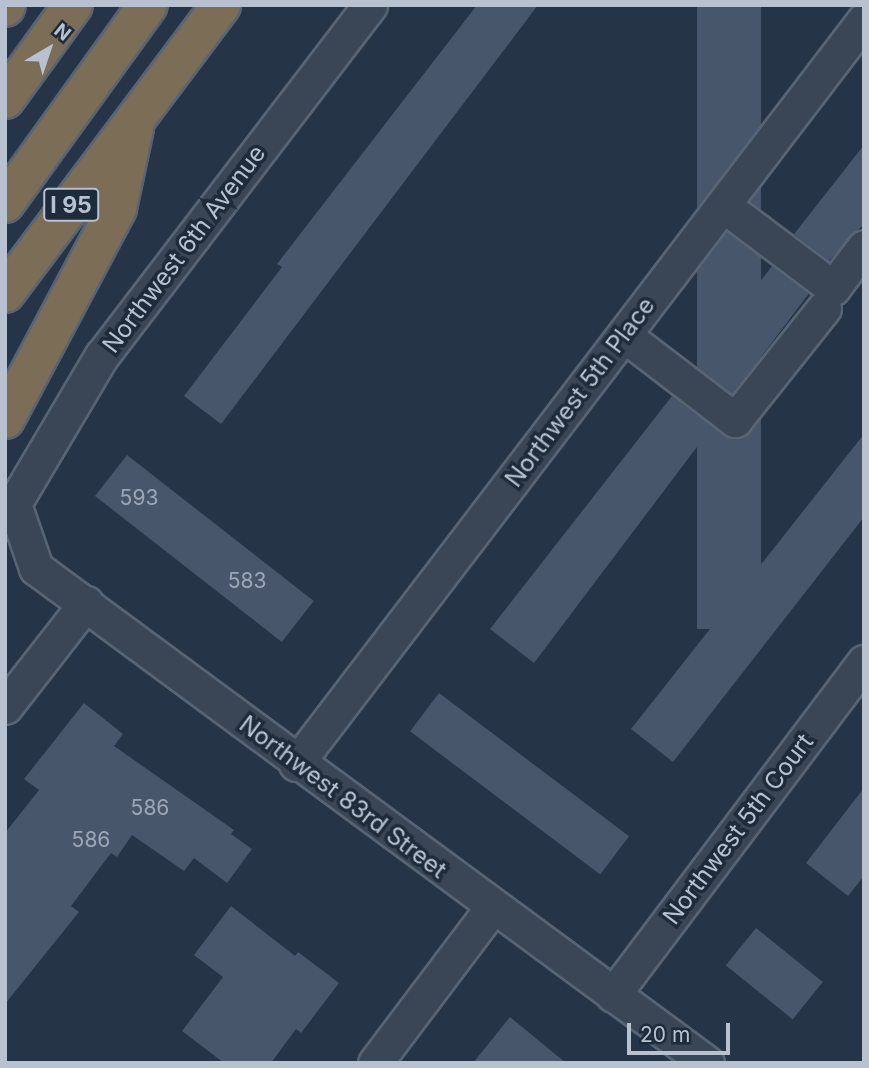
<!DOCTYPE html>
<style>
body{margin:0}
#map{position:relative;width:869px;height:1068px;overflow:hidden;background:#253446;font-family:Inter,sans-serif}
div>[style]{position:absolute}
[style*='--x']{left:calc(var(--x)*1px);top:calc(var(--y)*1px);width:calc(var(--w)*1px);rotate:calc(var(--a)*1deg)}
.building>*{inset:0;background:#47566b;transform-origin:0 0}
.roads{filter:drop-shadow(2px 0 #586473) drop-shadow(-2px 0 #586473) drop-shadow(0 2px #586473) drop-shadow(0 -2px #586473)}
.minor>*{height:33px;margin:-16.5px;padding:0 16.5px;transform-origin:16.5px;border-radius:16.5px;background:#3a4655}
.highway>*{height:38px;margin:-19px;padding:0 19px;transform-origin:19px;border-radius:19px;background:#7c6d56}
span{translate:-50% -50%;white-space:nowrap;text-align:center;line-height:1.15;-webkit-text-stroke:7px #1e2b3b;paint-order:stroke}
.number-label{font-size:21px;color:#9ca6b6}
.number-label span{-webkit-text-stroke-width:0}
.shield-label span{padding:2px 5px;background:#1e2b3b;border:2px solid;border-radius:5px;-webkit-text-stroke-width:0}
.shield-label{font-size:23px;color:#b8c1cf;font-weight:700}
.street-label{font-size:24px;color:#b8c1cf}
.frame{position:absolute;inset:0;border:7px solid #b8c1cf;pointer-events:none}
.north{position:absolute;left:14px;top:14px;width:70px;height:70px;-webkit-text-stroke:5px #1e2b3b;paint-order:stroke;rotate:39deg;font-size:19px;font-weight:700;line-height:28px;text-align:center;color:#b8c1cf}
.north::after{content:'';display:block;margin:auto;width:24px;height:32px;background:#b8c1cf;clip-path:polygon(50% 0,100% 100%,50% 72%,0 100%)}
.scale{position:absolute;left:627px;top:1023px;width:103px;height:32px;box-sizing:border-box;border:4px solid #b8c1cf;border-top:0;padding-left:9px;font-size:21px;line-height:24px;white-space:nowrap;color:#b8c1cf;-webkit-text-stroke:5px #1e2b3b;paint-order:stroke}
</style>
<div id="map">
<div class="building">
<i style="clip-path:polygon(477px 5px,538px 5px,221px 424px,184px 396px,282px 267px,277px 264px)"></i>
<i style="left:697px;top:5px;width:64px;height:624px"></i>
<i style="clip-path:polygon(864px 145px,864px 224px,829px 261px,794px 234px)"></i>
<i style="left:772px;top:266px;width:46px;height:125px;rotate:37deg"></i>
<i style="clip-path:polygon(672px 396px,711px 426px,709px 431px,534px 663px,490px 629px)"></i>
<i style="clip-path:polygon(864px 434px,864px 517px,673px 762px,631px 729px)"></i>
<i style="left:127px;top:455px;width:237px;height:52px;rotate:38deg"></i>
<i style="left:439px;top:693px;width:238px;height:48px;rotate:37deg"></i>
<i style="clip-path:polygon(84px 703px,123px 734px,114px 746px,234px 830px,231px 834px,252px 849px,227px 883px,194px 858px,184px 871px,132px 835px,117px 857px,111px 853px,71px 906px,79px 912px,5px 1004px,5px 833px,39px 790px,24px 779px)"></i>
<i style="clip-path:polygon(864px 788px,864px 876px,848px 896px,806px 863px)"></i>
<i style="clip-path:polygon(231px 906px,295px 956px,298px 952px,339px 983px,301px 1033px,296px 1029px,271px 1063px,224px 1063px,182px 1031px,223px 977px,194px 955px)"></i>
<i style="left:756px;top:928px;width:86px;height:48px;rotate:39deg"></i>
<i style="clip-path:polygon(510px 1017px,566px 1063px,473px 1063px)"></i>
</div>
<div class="roads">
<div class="minor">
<i style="--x:370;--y:5;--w:441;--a:127.4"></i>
<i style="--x:102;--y:355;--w:173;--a:120.6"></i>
<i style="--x:14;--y:504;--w:68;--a:71"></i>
<i style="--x:36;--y:568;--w:834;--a:36.42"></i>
<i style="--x:723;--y:205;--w:138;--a:37"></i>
<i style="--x:833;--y:288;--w:51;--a:-52.9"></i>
<i style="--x:624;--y:335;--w:140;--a:37.4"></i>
<i style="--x:735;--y:420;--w:143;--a:-51.5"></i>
<i style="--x:5;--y:707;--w:132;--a:-52.1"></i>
<i style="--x:296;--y:764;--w:936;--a:-52.64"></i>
<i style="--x:613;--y:995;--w:417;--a:-53"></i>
<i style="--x:375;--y:1063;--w:194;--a:-53"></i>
</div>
<div class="highway">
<i style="--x:5;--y:7;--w:2;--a:-63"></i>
<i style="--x:5;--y:99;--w:116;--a:-54.1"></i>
<i style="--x:5;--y:203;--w:244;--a:-54.2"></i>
<i style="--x:5;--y:293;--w:360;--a:-53.1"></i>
<i style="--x:5;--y:419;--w:239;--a:-62"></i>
<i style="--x:117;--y:208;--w:82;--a:-78"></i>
</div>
</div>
<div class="number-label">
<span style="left:139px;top:498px">593</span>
<span style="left:247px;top:581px">583</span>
<span style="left:150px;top:808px">586</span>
<span style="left:91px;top:840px">586</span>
</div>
<div class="shield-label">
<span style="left:71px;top:205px">I 95</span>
</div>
<div class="street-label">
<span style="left:184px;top:249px;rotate:-53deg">Northwest 6th Avenue</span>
<span style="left:580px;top:392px;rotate:-53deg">Northwest 5th Place</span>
<span style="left:343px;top:797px;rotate:37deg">Northwest 83rd Street</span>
<span style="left:738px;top:829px;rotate:-53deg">Northwest 5th Court</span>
</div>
<div class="frame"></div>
<div class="north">N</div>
<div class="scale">20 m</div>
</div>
